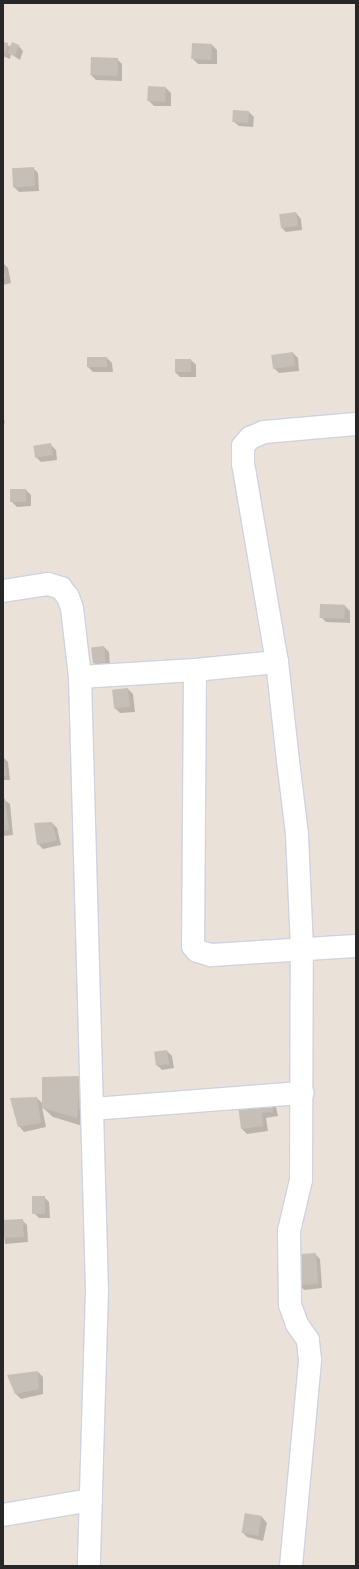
<!DOCTYPE html>
<style>
body{margin:0}
#map{position:relative;width:359px;height:1569px;overflow:hidden;background:#eae2d8;font-family:Lato,sans-serif}
div>[style]{position:absolute}
[style*='--x']{left:calc(var(--x)*1px);top:calc(var(--y)*1px);width:calc(var(--w)*1px);rotate:calc(var(--a)*1deg)}
.shadow>*{inset:0;background:#0003}
.building>*{inset:0;background:#c5bfb8;transform-origin:0 0}
.roads{filter:drop-shadow(1px 0 #ced2e1) drop-shadow(-1px 0 #ced2e1) drop-shadow(0 1px #ced2e1) drop-shadow(0 -1px #ced2e1)}
.minor>*{height:22px;margin:-11px;padding:0 11px;transform-origin:11px;border-radius:11px;background:#fff}
span{translate:-50% -50%;white-space:nowrap;text-align:center;line-height:1.15;-webkit-text-stroke:4px #fff;paint-order:stroke}
.frame{position:absolute;inset:0;border:4px solid #272727;pointer-events:none}
</style>
<div id="map">
<div class="shadow">
<i style="clip-path:polygon(3px 43px,11px 47px,18px 45px,23px 51px,20px 60px,11px 54px,10px 59px,3px 56px)"></i>
<i style="clip-path:polygon(193px 44px,212px 45px,217px 50px,217px 64px,198px 64px,193px 59px)"></i>
<i style="clip-path:polygon(117px 59px,122px 64px,122px 81px,96px 80px,91px 75px)"></i>
<i style="clip-path:polygon(149px 87px,166px 88px,171px 93px,171px 106px,154px 106px,149px 101px)"></i>
<i style="clip-path:polygon(249px 112px,254px 117px,253px 127px,239px 126px,233px 121px)"></i>
<i style="clip-path:polygon(33px 168px,38px 173px,39px 191px,19px 192px,14px 187px)"></i>
<i style="clip-path:polygon(296px 213px,301px 219px,302px 230px,286px 232px,281px 227px)"></i>
<i style="clip-path:polygon(3px 263px,8px 268px,11px 283px,3px 285px)"></i>
<i style="clip-path:polygon(293px 353px,298px 358px,299px 371px,279px 373px,273px 367px)"></i>
<i style="clip-path:polygon(88px 358px,107px 358px,112px 363px,113px 372px,93px 372px,88px 367px)"></i>
<i style="clip-path:polygon(191px 360px,196px 365px,196px 377px,180px 377px,175px 372px)"></i>
<i style="clip-path:polygon(3px 419px,5px 421px,3px 428px)"></i>
<i style="clip-path:polygon(51px 445px,56px 450px,57px 460px,41px 462px,36px 457px)"></i>
<i style="clip-path:polygon(26px 490px,31px 495px,31px 506px,17px 507px,12px 502px)"></i>
<i style="clip-path:polygon(345px 606px,350px 611px,350px 623px,326px 622px,321px 617px)"></i>
<i style="clip-path:polygon(104px 647px,109px 652px,110px 667px,99px 668px,94px 662px)"></i>
<i style="clip-path:polygon(128px 689px,133px 694px,135px 712px,120px 713px,115px 708px,113px 690px)"></i>
<i style="clip-path:polygon(3px 757px,8px 762px,10px 780px,3px 780px)"></i>
<i style="clip-path:polygon(3px 799px,10px 804px,13px 835px,3px 836px)"></i>
<i style="clip-path:polygon(52px 823px,57px 828px,61px 845px,43px 849px,38px 844px)"></i>
<i style="clip-path:polygon(167px 1051px,172px 1056px,174px 1068px,162px 1070px,157px 1065px)"></i>
<i style="clip-path:polygon(80px 1077px,89px 1087px,86px 1127px,53px 1117px,42px 1107px,46px 1127px,24px 1132px,19px 1126px,37px 1098px,43px 1104px,43px 1078px)"></i>
<i style="clip-path:polygon(271px 1101px,276px 1107px,278px 1116px,266px 1118px,268px 1131px,247px 1134px,242px 1129px)"></i>
<i style="clip-path:polygon(44px 1197px,49px 1202px,50px 1218px,39px 1218px,34px 1213px)"></i>
<i style="clip-path:polygon(22px 1220px,27px 1225px,28px 1242px,5px 1244px,3px 1222px)"></i>
<i style="clip-path:polygon(315px 1254px,320px 1259px,322px 1288px,304px 1290px,299px 1284px)"></i>
<i style="clip-path:polygon(38px 1372px,43px 1377px,43px 1394px,21px 1399px,16px 1394px,8px 1376px)"></i>
<i style="clip-path:polygon(246px 1514px,262px 1517px,267px 1523px,263px 1541px,247px 1537px,242px 1532px)"></i>
</div>
<div class="building">
<i style="clip-path:polygon(3px 42px,8px 43px,5px 54px,3px 54px)"></i>
<i style="left:12px;top:42px;width:8px;height:12px;rotate:23deg"></i>
<i style="left:192px;top:43px;width:20px;height:16px;rotate:3deg"></i>
<i style="left:91px;top:57px;width:27px;height:18px;rotate:2deg"></i>
<i style="left:148px;top:86px;width:18px;height:15px;rotate:3deg"></i>
<i style="left:233px;top:110px;width:16px;height:12px;rotate:4deg"></i>
<i style="left:34px;top:167px;width:19px;height:22px;rotate:87deg"></i>
<i style="left:296px;top:212px;width:14px;height:17px;rotate:82deg"></i>
<i style="clip-path:polygon(3px 266px,6px 278px,3px 279px)"></i>
<i style="left:293px;top:352px;width:14px;height:22px;rotate:82deg"></i>
<i style="left:87px;top:357px;width:20px;height:10px"></i>
<i style="left:175px;top:359px;width:16px;height:13px"></i>
<i style="left:51px;top:443px;width:12px;height:18px;rotate:81deg"></i>
<i style="left:10px;top:489px;width:16px;height:13px"></i>
<i style="left:320px;top:604px;width:25px;height:14px;rotate:2deg"></i>
<i style="left:104px;top:646px;width:16px;height:13px;rotate:83deg"></i>
<i style="left:128px;top:688px;width:19px;height:16px;rotate:84deg"></i>
<i style="clip-path:polygon(4px 760px,6px 776px,3px 776px)"></i>
<i style="clip-path:polygon(3px 798px,5px 798px,9px 830px,3px 831px)"></i>
<i style="clip-path:polygon(52px 822px,57px 840px,37px 845px,34px 823px)"></i>
<i style="left:167px;top:1050px;width:14px;height:13px;rotate:82deg"></i>
<i style="clip-path:polygon(80px 1076px,77px 1118px,42px 1108px,42px 1077px)"></i>
<i style="clip-path:polygon(37px 1097px,41px 1123px,18px 1127px,10px 1098px)"></i>
<i style="clip-path:polygon(272px 1100px,273px 1112px,262px 1113px,263px 1126px,241px 1129px,238px 1105px)"></i>
<i style="left:32px;top:1196px;width:13px;height:18px"></i>
<i style="left:23px;top:1219px;width:18px;height:20px;rotate:87deg"></i>
<i style="left:316px;top:1253px;width:31px;height:19px;rotate:86deg"></i>
<i style="clip-path:polygon(38px 1371px,39px 1389px,15px 1394px,7px 1375px)"></i>
<i style="left:245px;top:1513px;width:17px;height:20px;rotate:10deg"></i>
</div>
<div class="roads">
<div class="minor">
<i style="--x:3;--y:591;--w:46;--a:-8.8"></i>
<i style="--x:48;--y:584;--w:14;--a:17"></i>
<i style="--x:61;--y:588;--w:11;--a:52"></i>
<i style="--x:68;--y:597;--w:12;--a:70"></i>
<i style="--x:72;--y:608;--w:69;--a:83.4"></i>
<i style="--x:80;--y:677;--w:613;--a:88.41"></i>
<i style="--x:97;--y:1290;--w:276;--a:91.7"></i>
<i style="--x:195;--y:670;--w:276;--a:90.4"></i>
<i style="--x:193;--y:946;--w:6;--a:51"></i>
<i style="--x:197;--y:951;--w:15;--a:16"></i>
<i style="--x:211;--y:955;--w:145;--a:-3.6"></i>
<i style="--x:80;--y:677;--w:115;--a:-3.5"></i>
<i style="--x:195;--y:670;--w:82;--a:-5.6"></i>
<i style="--x:92;--y:1109;--w:211;--a:-4.4"></i>
<i style="--x:3;--y:1515;--w:89;--a:-9.7"></i>
<i style="--x:291;--y:1566;--w:207;--a:-84.7"></i>
<i style="--x:310;--y:1360;--w:20;--a:-96"></i>
<i style="--x:308;--y:1340;--w:19;--a:-125"></i>
<i style="--x:297;--y:1324;--w:20;--a:-110"></i>
<i style="--x:290;--y:1305;--w:74;--a:-90.8"></i>
<i style="--x:289;--y:1231;--w:52;--a:-76.8"></i>
<i style="--x:301;--y:1180;--w:231;--a:-89.8"></i>
<i style="--x:302;--y:949;--w:115;--a:-92.5"></i>
<i style="--x:297;--y:834;--w:74;--a:-97"></i>
<i style="--x:288;--y:761;--w:100;--a:-96.3"></i>
<i style="--x:277;--y:662;--w:201;--a:-99.7"></i>
<i style="--x:243;--y:464;--w:18;--a:-90"></i>
<i style="--x:243;--y:446;--w:11;--a:-49"></i>
<i style="--x:250;--y:438;--w:15;--a:-23"></i>
<i style="--x:264;--y:432;--w:92;--a:-5"></i>
</div>
</div>
<div class="frame"></div>
</div>
